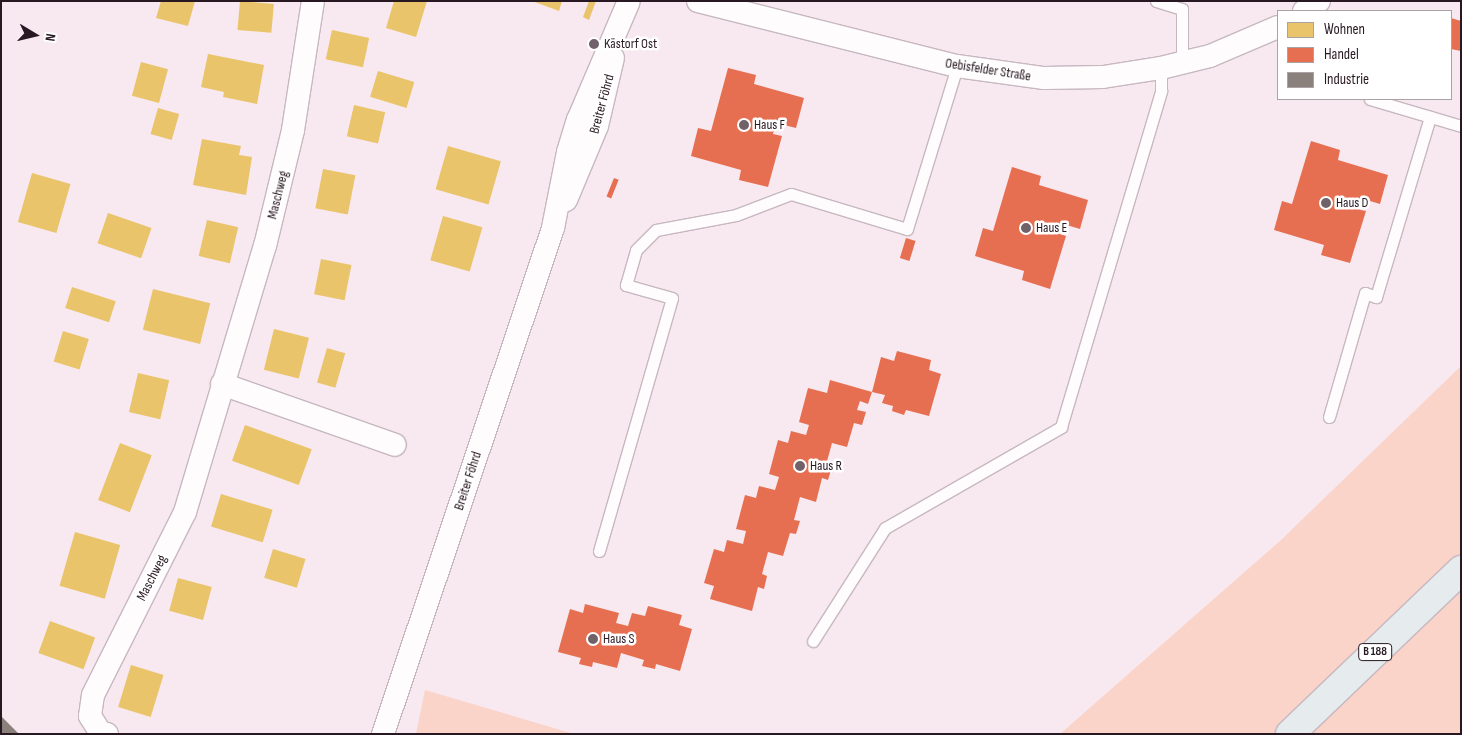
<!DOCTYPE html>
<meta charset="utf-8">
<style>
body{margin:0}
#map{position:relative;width:1462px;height:735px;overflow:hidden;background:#f8e8f0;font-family:"Sofia Sans Condensed",sans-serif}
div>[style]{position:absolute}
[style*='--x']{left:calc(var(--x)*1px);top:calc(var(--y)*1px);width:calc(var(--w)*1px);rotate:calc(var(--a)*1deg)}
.green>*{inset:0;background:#fad3c9}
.homes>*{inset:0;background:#e9c46a;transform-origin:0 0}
.shops>*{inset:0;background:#e76f51;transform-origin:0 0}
.industry>*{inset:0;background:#8a817c}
.roads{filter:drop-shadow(1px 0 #c7b8c0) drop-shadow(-1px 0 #c7b8c0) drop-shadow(0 1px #c7b8c0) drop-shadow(0 -1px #c7b8c0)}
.service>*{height:11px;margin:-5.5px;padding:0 5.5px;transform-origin:5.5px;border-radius:5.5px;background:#fefcfd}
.minor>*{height:22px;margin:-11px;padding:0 11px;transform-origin:11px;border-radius:11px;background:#fefcfd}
.primary>*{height:28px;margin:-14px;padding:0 14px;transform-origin:14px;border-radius:14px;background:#e6ebee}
.dots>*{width:14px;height:14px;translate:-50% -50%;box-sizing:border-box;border:2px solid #fff;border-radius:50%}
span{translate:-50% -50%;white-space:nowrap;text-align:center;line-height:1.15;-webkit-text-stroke:5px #fff;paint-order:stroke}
.shield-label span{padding:1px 4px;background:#fff;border:1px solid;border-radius:4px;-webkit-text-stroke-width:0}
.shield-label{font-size:12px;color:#281821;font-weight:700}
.poi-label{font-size:14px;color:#281821}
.left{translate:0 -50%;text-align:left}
.street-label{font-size:14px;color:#281821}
.frame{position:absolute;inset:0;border:2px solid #281821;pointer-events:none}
.legend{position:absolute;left:1277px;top:10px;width:175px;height:90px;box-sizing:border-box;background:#fff;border:1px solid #a9a3a6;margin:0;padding:6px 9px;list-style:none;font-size:15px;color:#281821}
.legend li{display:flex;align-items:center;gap:10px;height:25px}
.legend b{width:25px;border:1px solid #a9a3a6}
.north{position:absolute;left:10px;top:10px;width:50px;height:50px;-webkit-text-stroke:4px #fff;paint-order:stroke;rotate:99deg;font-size:14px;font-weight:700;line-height:20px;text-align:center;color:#281821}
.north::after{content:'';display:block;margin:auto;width:18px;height:22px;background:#281821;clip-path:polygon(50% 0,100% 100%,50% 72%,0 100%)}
</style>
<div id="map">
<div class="green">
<i style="clip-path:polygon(1461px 366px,1461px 734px,1060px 734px,1280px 541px)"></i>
<i style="clip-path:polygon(425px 690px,574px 734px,416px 734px)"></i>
</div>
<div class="homes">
<i style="clip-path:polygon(161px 1px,195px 1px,188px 26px,156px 18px)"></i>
<i style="left:240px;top:1px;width:34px;height:29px;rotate:5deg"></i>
<i style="clip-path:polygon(394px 1px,427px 1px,416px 37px,386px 28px)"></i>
<i style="clip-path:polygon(532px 1px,562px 1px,559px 11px)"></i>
<i style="clip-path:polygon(589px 1px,596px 1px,589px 20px,583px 17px)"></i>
<i style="left:332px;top:30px;width:38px;height:30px;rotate:12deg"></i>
<i style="clip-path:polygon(208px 54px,264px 65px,257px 104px,223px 97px,224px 92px,201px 87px)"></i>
<i style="left:141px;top:62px;width:28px;height:35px;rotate:15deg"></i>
<i style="left:378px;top:71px;width:38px;height:27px;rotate:17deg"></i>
<i style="left:354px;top:105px;width:32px;height:32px;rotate:13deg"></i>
<i style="left:158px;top:108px;width:22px;height:27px;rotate:16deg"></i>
<i style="clip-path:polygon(202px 139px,241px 146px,239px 155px,252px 157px,246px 195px,193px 185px)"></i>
<i style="left:448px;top:146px;width:55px;height:45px;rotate:16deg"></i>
<i style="left:323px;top:169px;width:33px;height:40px;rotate:11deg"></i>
<i style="left:32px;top:173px;width:40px;height:51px;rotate:16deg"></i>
<i style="left:108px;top:213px;width:46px;height:32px;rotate:19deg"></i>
<i style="left:443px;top:216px;width:41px;height:46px;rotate:16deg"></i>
<i style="left:207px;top:220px;width:32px;height:37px;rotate:13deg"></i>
<i style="left:321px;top:259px;width:31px;height:36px;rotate:11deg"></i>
<i style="left:72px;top:287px;width:46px;height:22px;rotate:18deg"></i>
<i style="left:153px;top:289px;width:59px;height:42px;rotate:14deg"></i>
<i style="left:274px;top:329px;width:36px;height:42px;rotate:14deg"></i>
<i style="left:63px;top:331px;width:27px;height:32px;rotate:17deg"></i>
<i style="left:327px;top:348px;width:19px;height:36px;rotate:16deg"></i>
<i style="left:138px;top:373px;width:32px;height:40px;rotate:13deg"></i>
<i style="left:245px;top:425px;width:71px;height:38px;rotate:20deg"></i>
<i style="left:120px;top:443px;width:34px;height:61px;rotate:21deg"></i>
<i style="left:221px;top:494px;width:54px;height:34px;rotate:17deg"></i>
<i style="left:75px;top:532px;width:47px;height:56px;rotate:16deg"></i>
<i style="left:273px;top:549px;width:34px;height:30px;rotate:17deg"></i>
<i style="left:178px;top:578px;width:35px;height:34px;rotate:15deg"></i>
<i style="left:50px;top:621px;width:48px;height:34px;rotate:20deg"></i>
<i style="left:131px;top:665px;width:34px;height:44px;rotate:17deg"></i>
</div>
<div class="shops">
<i style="clip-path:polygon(1451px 18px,1461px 21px,1461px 51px,1451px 49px)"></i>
<i style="clip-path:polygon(728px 68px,756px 75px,754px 84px,804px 98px,796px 128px,776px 123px,773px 134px,782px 136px,768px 187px,739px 180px,741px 170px,691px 156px,698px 128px,711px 131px)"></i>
<i style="clip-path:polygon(1311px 141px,1340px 150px,1338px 160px,1388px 175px,1380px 204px,1360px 198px,1356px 209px,1366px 211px,1350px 263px,1321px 255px,1324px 245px,1274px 230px,1282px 201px,1292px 204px)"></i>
<i style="clip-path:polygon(1012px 167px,1041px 176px,1039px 185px,1088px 200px,1080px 229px,1060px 223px,1057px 233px,1066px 236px,1050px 289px,1022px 280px,1024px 271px,975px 256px,983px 228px,993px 231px)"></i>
<i style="left:614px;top:178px;width:5px;height:20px;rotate:22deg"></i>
<i style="left:906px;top:238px;width:10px;height:21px;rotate:17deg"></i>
<i style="clip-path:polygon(897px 351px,931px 360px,929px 370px,941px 374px,929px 416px,906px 410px,904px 415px,892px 411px,893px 406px,882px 403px,885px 395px,872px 392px,881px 357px,894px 361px)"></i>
<i style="clip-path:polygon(830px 380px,872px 392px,868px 404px,860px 401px,857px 410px,866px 412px,862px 425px,854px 423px,847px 447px,832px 443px,826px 465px,832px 467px,828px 480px,822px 478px,816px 502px,800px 497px,794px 520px,800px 521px,796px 534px,790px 533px,783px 556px,768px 552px,762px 574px,767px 576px,764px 589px,758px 587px,752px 611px,710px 599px,714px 586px,704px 583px,714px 549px,724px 552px,727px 540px,743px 544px,746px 531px,736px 529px,745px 495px,756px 498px,759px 486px,775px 490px,779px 477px,769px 474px,778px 440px,788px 443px,791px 431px,806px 435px,809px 425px,799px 422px,808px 388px,827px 393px)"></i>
<i style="clip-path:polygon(585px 604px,619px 613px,616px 623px,628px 626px,632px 613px,645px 616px,648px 606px,682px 615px,679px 625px,692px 629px,680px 671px,656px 664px,655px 669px,642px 666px,644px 660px,621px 653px,617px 668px,593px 662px,592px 667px,579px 664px,581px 658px,558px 652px,570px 609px,583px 613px)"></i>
</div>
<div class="industry">
<i style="clip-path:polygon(1px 716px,19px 734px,1px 734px)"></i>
</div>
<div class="roads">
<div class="service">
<i style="--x:1156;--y:1;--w:27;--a:17"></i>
<i style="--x:1182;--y:9;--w:54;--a:90"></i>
<i style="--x:1370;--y:99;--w:95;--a:16.5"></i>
<i style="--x:1329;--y:417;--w:129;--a:-73.8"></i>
<i style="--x:1365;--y:293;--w:12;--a:20"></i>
<i style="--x:1376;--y:297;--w:188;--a:-73.3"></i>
<i style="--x:599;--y:551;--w:263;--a:-73.9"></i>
<i style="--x:672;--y:298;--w:48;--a:-164.2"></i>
<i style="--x:626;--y:285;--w:36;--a:-74"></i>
<i style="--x:636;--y:250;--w:28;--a:-45"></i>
<i style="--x:656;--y:230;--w:81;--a:-10.6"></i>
<i style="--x:736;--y:215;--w:59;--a:-20.9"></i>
<i style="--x:791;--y:194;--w:121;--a:16.8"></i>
<i style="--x:907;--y:229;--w:170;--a:-72.9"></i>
<i style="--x:813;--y:641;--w:134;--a:-57.5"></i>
<i style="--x:885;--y:528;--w:203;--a:-29.8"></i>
<i style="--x:1061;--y:427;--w:351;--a:-73.4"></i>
<i style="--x:1161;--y:91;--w:23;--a:-90"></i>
</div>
<div class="minor">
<i style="--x:698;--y:1;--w:267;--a:14.1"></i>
<i style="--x:957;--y:66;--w:88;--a:7.9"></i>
<i style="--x:1044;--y:78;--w:59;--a:-1"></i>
<i style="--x:1103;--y:77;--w:59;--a:-8.8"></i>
<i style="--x:1161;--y:68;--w:50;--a:-13.8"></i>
<i style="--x:1210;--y:56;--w:74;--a:-23.1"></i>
<i style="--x:1304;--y:11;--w:18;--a:-34"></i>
<i style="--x:566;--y:200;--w:80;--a:-67.3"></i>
<i style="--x:597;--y:126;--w:70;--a:-76.8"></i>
<i style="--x:222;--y:384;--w:183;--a:19.4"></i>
<i style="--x:107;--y:734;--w:7;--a:-164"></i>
<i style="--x:100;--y:732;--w:19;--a:-122"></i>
<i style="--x:90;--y:716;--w:21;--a:-82"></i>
<i style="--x:93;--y:695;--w:205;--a:-63.3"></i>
<i style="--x:185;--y:512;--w:278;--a:-73.3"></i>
<i style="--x:265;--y:246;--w:119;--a:-76.4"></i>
<i style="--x:293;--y:130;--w:131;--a:-81.2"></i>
<i style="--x:383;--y:734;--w:534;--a:-71.43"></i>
<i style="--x:553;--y:228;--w:77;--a:-78.8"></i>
<i style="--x:568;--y:152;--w:34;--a:-73"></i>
<i style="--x:578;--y:120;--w:129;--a:-66.8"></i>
</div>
<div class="primary">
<i style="--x:1290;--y:734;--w:237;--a:-43.8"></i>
</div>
</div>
<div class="dots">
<i style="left:594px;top:44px;background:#716169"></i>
<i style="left:744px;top:125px;background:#716169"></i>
<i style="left:1326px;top:203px;background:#716169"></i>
<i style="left:1026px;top:228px;background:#716169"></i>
<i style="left:800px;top:466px;background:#716169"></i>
<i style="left:593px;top:639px;background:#716169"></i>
</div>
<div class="shield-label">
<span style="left:1375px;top:652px">B 188</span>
</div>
<div class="poi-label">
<span class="left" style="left:604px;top:44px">Kästorf Ost</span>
<span class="left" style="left:754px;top:125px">Haus F</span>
<span class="left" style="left:1336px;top:203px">Haus D</span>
<span class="left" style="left:1036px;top:228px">Haus E</span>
<span class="left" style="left:810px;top:466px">Haus R</span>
<span class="left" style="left:603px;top:639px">Haus S</span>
</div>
<div class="street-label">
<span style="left:988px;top:70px;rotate:9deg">Oebisfelder Straße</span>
<span style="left:602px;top:104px;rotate:-75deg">Breiter Föhrd</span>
<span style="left:278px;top:195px;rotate:-76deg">Maschweg</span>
<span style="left:468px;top:481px;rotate:-72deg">Breiter Föhrd</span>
<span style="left:152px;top:578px;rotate:-63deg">Maschweg</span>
</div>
<div class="frame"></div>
<ul class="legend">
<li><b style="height:14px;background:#e9c46a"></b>Wohnen</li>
<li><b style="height:14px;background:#e76f51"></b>Handel</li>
<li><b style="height:14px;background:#8a817c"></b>Industrie</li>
</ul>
<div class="north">N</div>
</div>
